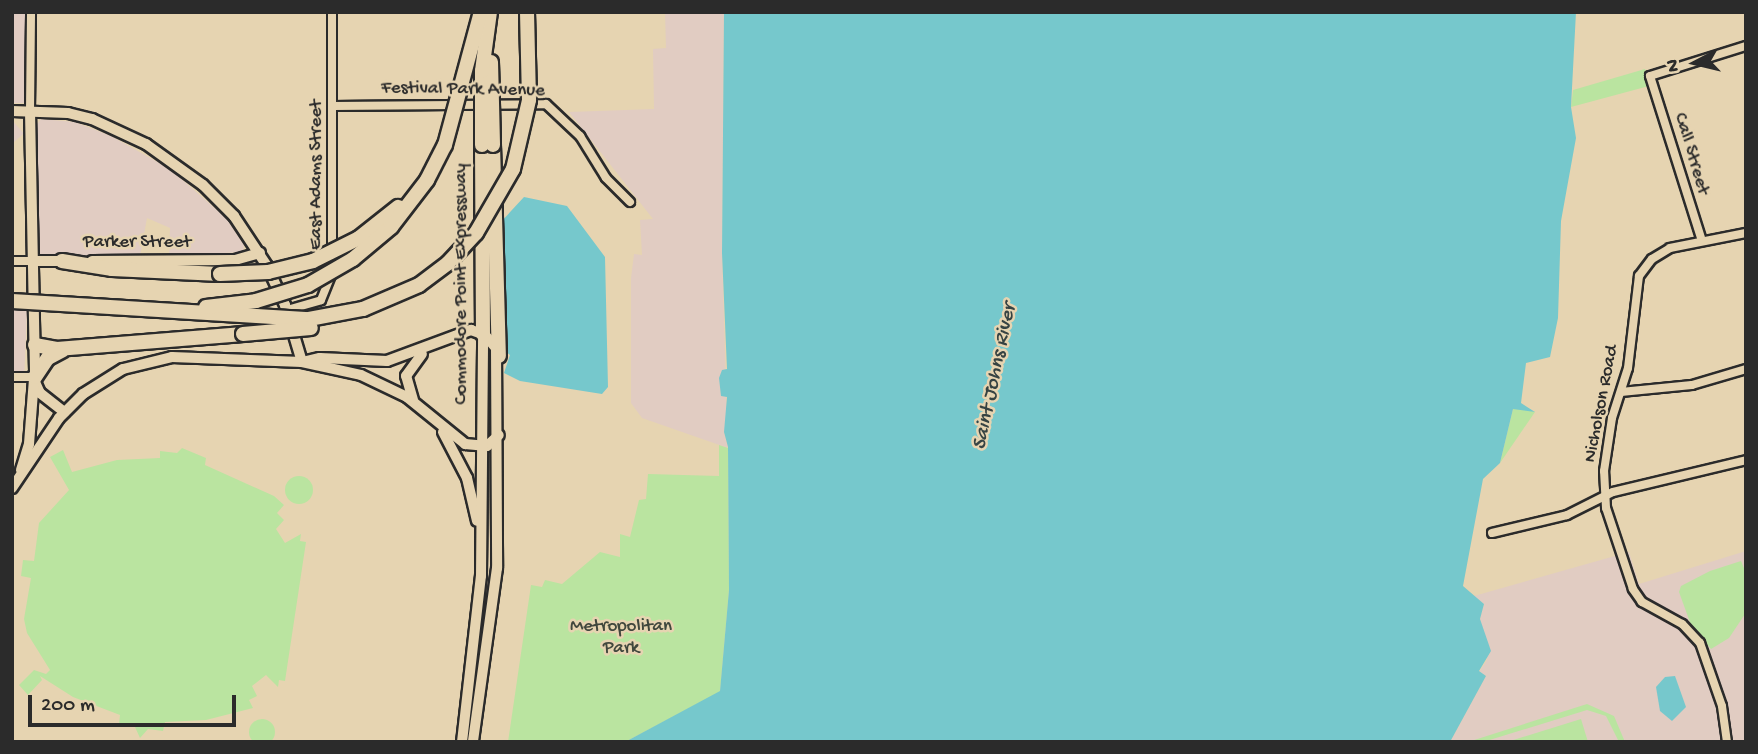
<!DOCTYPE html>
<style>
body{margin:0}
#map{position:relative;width:1758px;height:754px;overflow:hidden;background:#e6d4b1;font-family:"Gochi Hand",sans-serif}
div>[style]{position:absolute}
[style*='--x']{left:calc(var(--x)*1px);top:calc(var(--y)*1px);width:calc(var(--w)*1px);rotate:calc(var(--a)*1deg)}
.built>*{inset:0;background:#e1ccc2;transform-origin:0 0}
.green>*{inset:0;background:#bae4a0}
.round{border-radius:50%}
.water>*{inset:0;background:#76c8cc}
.roads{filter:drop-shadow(2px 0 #2b2b2b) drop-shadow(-2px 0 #2b2b2b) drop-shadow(0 2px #2b2b2b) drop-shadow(0 -2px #2b2b2b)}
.street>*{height:8px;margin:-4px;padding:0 4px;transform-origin:4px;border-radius:4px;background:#e6d4b1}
.secondary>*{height:10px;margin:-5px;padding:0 5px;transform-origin:5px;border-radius:5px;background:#e6d4b1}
.highway>*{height:14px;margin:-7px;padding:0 7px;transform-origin:7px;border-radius:7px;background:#e6d4b1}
.bridges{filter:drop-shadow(2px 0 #2b2b2b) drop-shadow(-2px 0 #2b2b2b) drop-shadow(0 2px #2b2b2b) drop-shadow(0 -2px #2b2b2b)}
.highway-bridge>*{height:14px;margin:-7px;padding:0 7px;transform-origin:7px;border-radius:7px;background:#e6d4b1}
span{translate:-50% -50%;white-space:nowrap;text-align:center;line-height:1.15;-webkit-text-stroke:5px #e6d4b1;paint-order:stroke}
.street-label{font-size:19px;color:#2b2b2b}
.park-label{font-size:19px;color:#40473d}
.water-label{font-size:21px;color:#364343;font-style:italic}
.frame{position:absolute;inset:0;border:14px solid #2b2b2b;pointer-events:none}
.north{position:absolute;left:1660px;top:28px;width:70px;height:70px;-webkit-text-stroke:5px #e6d4b1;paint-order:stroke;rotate:263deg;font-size:19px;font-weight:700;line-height:28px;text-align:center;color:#2b2b2b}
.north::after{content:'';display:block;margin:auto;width:24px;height:32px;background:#2b2b2b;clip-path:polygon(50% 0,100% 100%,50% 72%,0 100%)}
.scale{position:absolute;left:28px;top:695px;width:208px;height:32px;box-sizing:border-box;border:4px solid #2b2b2b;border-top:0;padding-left:9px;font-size:21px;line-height:24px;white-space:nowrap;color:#2b2b2b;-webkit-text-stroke:5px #e6d4b1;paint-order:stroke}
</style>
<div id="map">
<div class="built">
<i style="left:12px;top:12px;width:14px;height:91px"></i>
<i style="clip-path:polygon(665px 12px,724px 12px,722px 252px,727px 423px,724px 432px,728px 448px,642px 418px,631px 403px,631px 278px,634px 254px,642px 255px,640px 220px,653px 219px,569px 112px,654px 109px,653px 49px,666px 48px)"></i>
<i style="clip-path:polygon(41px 119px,75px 122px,111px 136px,170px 169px,226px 218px,244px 245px,243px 252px,169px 256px,170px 228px,147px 218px,140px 256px,38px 256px,35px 127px)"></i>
<i style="left:12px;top:120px;width:18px;height:135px;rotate:49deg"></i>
<i style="clip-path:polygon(12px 308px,27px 309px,24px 383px,12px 383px)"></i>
<i style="clip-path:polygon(1746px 551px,1746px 742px,1450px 742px,1486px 676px,1479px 672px,1487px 660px,1480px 619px,1484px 604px,1474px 596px,1629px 552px,1639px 584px)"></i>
</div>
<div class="green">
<i style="clip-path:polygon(1645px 69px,1649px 86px,1571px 107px,1573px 90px)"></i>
<i style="clip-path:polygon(1516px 407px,1535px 412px,1500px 463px,1513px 409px)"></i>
<i style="clip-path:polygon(719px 445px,728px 448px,729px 590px,720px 692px,625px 742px,508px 742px,531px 585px,542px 587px,545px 580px,562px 584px,600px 552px,620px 557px,620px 534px,630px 537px,639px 500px,646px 499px,648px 474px,719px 476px)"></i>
<i style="clip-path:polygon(182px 448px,206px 458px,205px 465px,274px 496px,284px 505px,277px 513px,284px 520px,276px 529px,285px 543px,301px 534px,300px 541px,306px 542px,285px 681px,279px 680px,278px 687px,266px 675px,252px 686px,257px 696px,249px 700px,253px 708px,206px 720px,165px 722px,163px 731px,148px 729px,140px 738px,135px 727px,119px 724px,120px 715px,73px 697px,40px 676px,42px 680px,28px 695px,19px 685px,34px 670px,46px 674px,50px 670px,27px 633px,24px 619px,31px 578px,21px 576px,23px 560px,34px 561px,39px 523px,69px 490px,50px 457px,63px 450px,72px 472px,117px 460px,160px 458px,160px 451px,177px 453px)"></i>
<i class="round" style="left:285px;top:476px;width:28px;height:28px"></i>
<i style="clip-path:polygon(1741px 561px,1746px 573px,1745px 614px,1729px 638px,1711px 649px,1691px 625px,1679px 592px,1681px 586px,1710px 571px)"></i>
<i style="clip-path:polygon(1587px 704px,1614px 716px,1625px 742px,1619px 742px,1606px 716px,1587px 710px,1483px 742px,1468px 742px)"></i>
<i style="clip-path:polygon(1581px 719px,1588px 742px,1507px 742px)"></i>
<i class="round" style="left:249px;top:719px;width:26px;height:26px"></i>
</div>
<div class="water">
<i style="clip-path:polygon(724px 12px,1576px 12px,1571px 107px,1576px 138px,1561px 221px,1558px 318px,1550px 357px,1526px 363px,1521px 403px,1535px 412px,1513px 409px,1500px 463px,1483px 479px,1463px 586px,1484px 604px,1480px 619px,1491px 651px,1479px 671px,1486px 676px,1450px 742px,625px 742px,720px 691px,729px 590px,728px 447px,724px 432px,727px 397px,721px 396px,719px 378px,722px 370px,727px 369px,722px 253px)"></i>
<i style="clip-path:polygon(524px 197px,567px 206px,605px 257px,608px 387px,602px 394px,520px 381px,504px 373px,510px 355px,505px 351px,500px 223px)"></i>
<i style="clip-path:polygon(1675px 676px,1686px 707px,1672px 721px,1660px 711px,1656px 687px,1665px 677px)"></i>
</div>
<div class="roads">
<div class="street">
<i style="--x:333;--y:106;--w:213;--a:-0.5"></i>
<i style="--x:546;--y:104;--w:47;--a:43.3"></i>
<i style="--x:580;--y:136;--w:49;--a:58.2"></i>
<i style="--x:606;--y:178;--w:34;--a:45"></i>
<i style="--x:30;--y:111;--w:99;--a:-89.4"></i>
<i style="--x:1702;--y:241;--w:173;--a:-107.5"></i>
<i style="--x:1650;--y:76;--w:101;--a:-17.4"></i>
<i style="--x:12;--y:261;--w:19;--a:0"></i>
<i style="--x:287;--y:310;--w:35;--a:-16"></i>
<i style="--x:321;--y:300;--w:29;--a:-68"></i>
<i style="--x:332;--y:273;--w:261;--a:-90"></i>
<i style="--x:12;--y:377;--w:23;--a:0"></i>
<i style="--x:1621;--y:392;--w:71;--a:-5.6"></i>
<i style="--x:1692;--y:385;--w:56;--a:-16.5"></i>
<i style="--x:1492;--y:533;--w:77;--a:-13.5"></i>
<i style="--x:1567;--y:515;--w:51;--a:-26.6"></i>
<i style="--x:1613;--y:492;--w:137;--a:-13.5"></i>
<i style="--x:1727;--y:742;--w:36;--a:-98"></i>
<i style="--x:1722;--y:706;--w:67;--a:-109.2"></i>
<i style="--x:1700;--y:643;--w:26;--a:-133"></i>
<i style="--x:1682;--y:624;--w:46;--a:-151.2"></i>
<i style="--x:1642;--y:602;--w:16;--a:-125"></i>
<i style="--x:1633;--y:589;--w:85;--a:-108.4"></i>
<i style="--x:1606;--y:508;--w:37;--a:-93"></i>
<i style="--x:1604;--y:471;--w:54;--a:-81.4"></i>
<i style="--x:1612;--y:418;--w:52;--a:-72.3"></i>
<i style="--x:1628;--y:368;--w:93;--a:-83.2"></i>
<i style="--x:1639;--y:276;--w:21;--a:-53"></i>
<i style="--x:1652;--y:259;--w:21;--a:-31"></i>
<i style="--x:1670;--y:248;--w:77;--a:-11.2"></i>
</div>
<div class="secondary">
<i style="--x:12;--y:111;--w:56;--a:2"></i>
<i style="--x:68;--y:113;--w:25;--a:14"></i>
<i style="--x:92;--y:119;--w:60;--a:24.8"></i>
<i style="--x:146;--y:144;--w:70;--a:35.7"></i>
<i style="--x:203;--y:185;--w:44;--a:45"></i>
<i style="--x:234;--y:216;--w:60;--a:56.6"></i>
<i style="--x:267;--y:266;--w:43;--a:65.2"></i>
<i style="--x:285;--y:305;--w:59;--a:73.4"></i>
<i style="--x:30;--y:111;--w:271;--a:88.9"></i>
<i style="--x:35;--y:382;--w:12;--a:66"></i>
<i style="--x:40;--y:393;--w:31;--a:38"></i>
<i style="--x:31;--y:261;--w:38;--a:0"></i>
<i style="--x:92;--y:261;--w:143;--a:-0.4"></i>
<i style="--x:235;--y:260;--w:26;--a:-16"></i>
<i style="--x:302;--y:362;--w:18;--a:-13"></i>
<i style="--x:320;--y:358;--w:67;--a:2.6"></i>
<i style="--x:387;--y:361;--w:90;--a:-20.3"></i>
<i style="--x:471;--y:330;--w:15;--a:20"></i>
<i style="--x:485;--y:335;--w:17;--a:50"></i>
<i style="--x:496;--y:348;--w:220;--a:89.7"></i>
<i style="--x:497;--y:568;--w:176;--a:97.9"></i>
<i style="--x:413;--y:400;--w:25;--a:-106"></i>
<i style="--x:406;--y:376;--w:27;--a:-54"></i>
<i style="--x:443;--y:432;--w:52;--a:62.4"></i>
<i style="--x:467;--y:478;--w:44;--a:76.9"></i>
<i style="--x:21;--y:470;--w:27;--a:-73"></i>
<i style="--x:29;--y:444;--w:65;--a:-85.6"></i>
<i style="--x:12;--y:488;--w:84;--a:-56.1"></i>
<i style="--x:59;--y:418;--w:34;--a:-45"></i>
<i style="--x:83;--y:394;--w:47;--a:-32"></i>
<i style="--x:123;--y:369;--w:50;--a:-13.8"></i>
<i style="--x:172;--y:357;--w:130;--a:2.2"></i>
<i style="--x:302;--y:362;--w:60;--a:12.4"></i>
<i style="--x:361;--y:375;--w:51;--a:25.6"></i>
<i style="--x:407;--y:397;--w:75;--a:39"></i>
<i style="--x:465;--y:444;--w:22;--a:5"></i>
<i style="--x:487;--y:446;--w:16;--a:-43"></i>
<i style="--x:462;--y:742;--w:167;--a:-83.5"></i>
<i style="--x:481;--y:576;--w:242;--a:-89.5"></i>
</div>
<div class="highway">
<i style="--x:482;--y:145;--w:189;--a:89.7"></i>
<i style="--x:493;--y:145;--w:211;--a:88.4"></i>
<i style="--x:62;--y:261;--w:51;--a:9.1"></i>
<i style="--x:112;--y:269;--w:108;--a:2.7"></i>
<i style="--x:35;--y:345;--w:22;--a:10"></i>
<i style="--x:57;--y:349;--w:187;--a:-4.6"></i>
<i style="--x:35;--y:377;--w:23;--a:-56"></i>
<i style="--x:48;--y:358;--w:17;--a:-28"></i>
</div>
</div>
<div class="bridges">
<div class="highway-bridge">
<i style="--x:491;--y:62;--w:83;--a:88.6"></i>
<i style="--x:482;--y:145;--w:74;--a:-90"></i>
<i style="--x:482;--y:71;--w:60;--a:-82.3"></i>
<i style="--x:220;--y:274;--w:48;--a:-2.4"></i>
<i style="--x:268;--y:272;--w:46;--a:-13.7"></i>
<i style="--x:313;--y:261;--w:51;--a:-26.6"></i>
<i style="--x:359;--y:238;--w:50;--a:-38.5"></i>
<i style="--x:12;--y:301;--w:298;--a:3.5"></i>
<i style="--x:309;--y:319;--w:55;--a:-10.5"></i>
<i style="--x:363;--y:309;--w:61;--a:-23.2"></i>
<i style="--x:419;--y:285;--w:36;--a:-37"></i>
<i style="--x:448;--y:263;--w:41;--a:-47"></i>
<i style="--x:476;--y:233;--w:74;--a:-60"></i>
<i style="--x:513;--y:169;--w:71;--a:-76.9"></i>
<i style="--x:529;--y:100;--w:88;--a:-91.3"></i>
<i style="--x:206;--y:307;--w:50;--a:-6.8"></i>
<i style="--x:256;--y:301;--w:54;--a:-17.1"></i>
<i style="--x:308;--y:285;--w:52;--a:-30"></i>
<i style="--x:353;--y:259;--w:50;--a:-40.1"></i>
<i style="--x:391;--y:227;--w:59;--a:-52.5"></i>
<i style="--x:427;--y:180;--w:39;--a:-63"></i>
<i style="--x:445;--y:145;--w:138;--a:-74.9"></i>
<i style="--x:243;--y:334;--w:68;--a:-5"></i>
</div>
</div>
<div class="street-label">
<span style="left:463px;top:90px;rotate:1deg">Festival Park Avenue</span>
<span style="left:1691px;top:154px;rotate:73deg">Call Street</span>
<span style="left:317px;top:175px;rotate:-90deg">East Adams Street</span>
<span style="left:137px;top:243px">Parker Street</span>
<span style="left:462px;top:284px;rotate:-90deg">Commodore Point Expressway</span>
<span style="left:1602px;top:404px;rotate:-79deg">Nicholson Road</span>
</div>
<div class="park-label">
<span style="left:621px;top:638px">Metropolitan<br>Park</span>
</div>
<div class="water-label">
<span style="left:996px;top:377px;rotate:-78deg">Saint Johns River</span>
</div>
<div class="frame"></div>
<div class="north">N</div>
<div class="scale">200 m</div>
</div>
